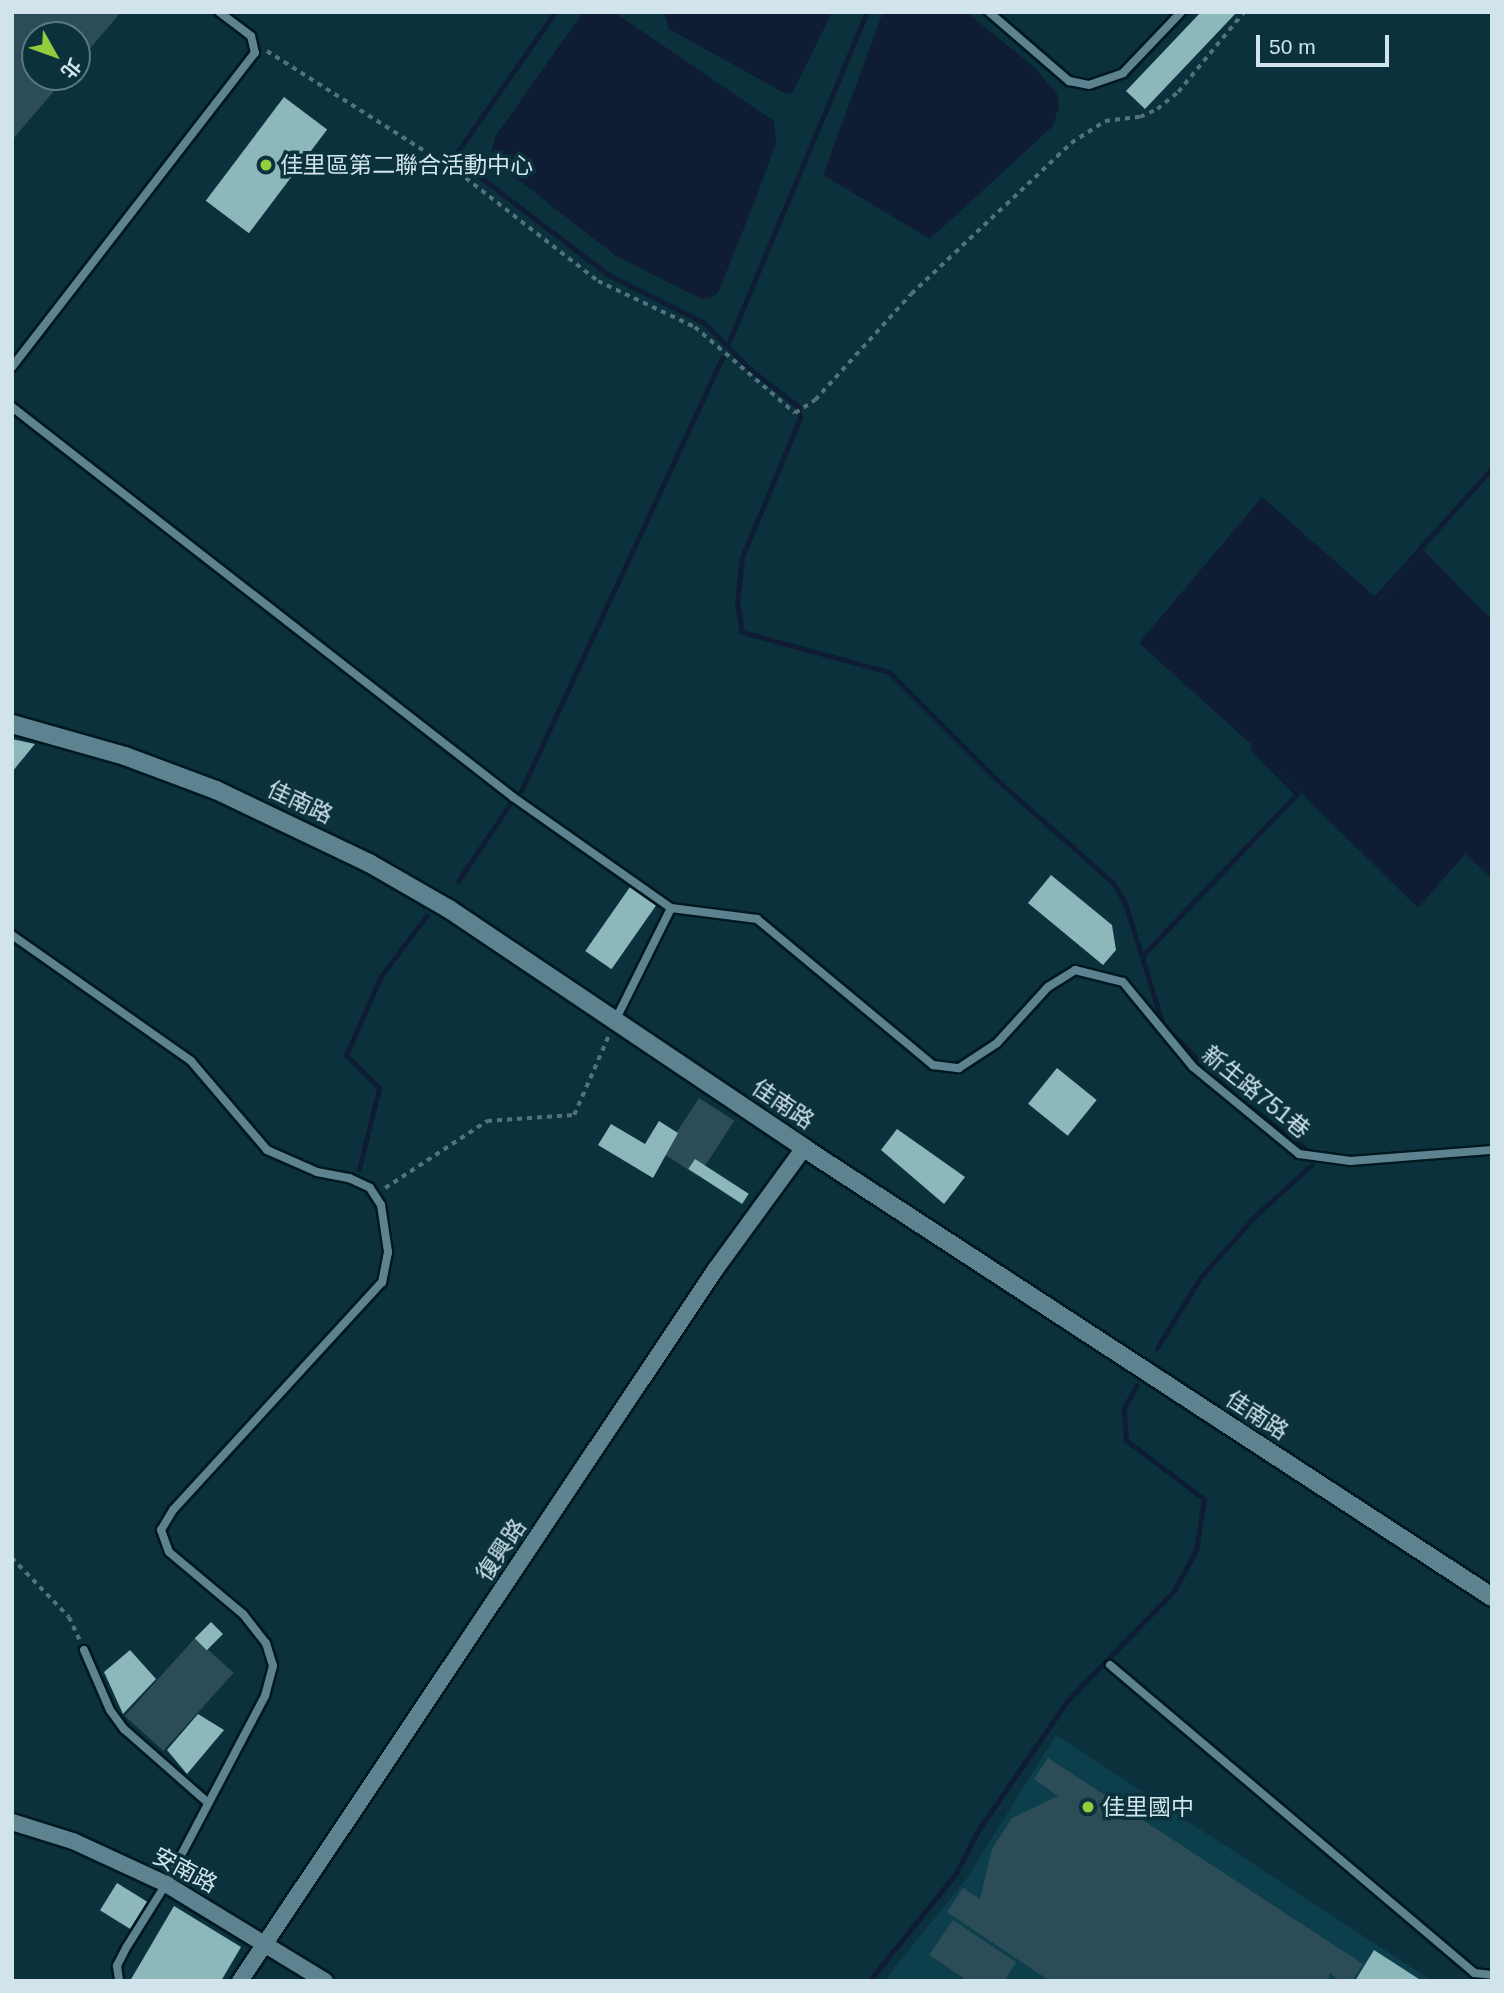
<!DOCTYPE html>
<meta charset="utf-8">
<style>
body{margin:0}
#map{position:relative;width:1504px;height:1993px;overflow:hidden;background:#0b313d;font-family:Arial,"Noto Sans TC",sans-serif}
div>[style]{position:absolute}
[style*='--x']{left:calc(var(--x)*1px);top:calc(var(--y)*1px);width:calc(var(--w)*1px);rotate:calc(var(--a)*1deg)}
.built>*{inset:0;background:#0c3e4c}
.green>*{inset:0;background:#2c4d58;transform-origin:0 0}
.water>*{inset:0;background:#0f1d34}
.stream>*{height:5px;margin:-2.5px;padding:0 2.5px;transform-origin:2.5px;border-radius:2.5px;background:#0f1d34}
.building>*{inset:0;background:#8cb7bb;transform-origin:0 0}
.path>*{height:3.5px;margin-top:-1.75px;transform-origin:0;background:repeating-linear-gradient(90deg,#52727c 0 5px,transparent 0 10px)}
.roads{filter:drop-shadow(2px 0 #001820) drop-shadow(-2px 0 #001820) drop-shadow(0 2px #001820) drop-shadow(0 -2px #001820)}
.service>*{height:8px;margin:-4px;padding:0 4px;transform-origin:4px;border-radius:4px;background:#5d8390}
.minor>*{height:16px;margin:-8px;padding:0 8px;transform-origin:8px;border-radius:8px;background:#5d8390}
.tertiary>*{height:18px;margin:-9px;padding:0 9px;transform-origin:9px;border-radius:9px;background:#5d8390}
.dots>*{width:19px;height:19px;translate:-50% -50%;box-sizing:border-box;border:4px solid #0b313d;border-radius:50%}
span{translate:-50% -50%;white-space:nowrap;text-align:center;line-height:1.15;-webkit-text-stroke:7px #0b313d;paint-order:stroke}
.poi-label{font-size:23px;color:#d1e4eb}
.left{translate:0 -50%;text-align:left}
.street-label{font-size:23px;color:#d1e4eb}
.frame{position:absolute;inset:0;border:14px solid #d1e4eb;pointer-events:none}
.north{position:absolute;left:21px;top:21px;width:70px;height:70px;box-sizing:border-box;background:#0b313d;border:2px solid #5a7983;border-radius:50%;rotate:130deg;font-size:19px;font-weight:700;line-height:28px;text-align:center;color:#d1e4eb}
.north::after{content:'';display:block;margin:auto;width:24px;height:32px;background:#93cc3d;clip-path:polygon(50% 0,100% 100%,50% 72%,0 100%)}
.scale{position:absolute;left:1256px;top:35px;width:133px;height:32px;box-sizing:border-box;border:4px solid #d1e4eb;border-top:0;padding-left:9px;font-size:21px;line-height:24px;white-space:nowrap;color:#d1e4eb;-webkit-text-stroke:5px #0b313d;paint-order:stroke}
</style>
<div id="map">
<div class="built">
<i style="clip-path:polygon(1056px 1735px,1432px 1981px,884px 1981px,967px 1878px)"></i>
</div>
<div class="green">
<i style="clip-path:polygon(12px 12px,121px 12px,77px 64px,77px 35px,35px 35px,35px 77px,66px 77px,13px 139px)"></i>
<i style="left:699px;top:1098px;width:42px;height:66px;rotate:33deg"></i>
<i style="left:195px;top:1638px;width:52px;height:105px;rotate:42deg"></i>
<i style="clip-path:polygon(1048px 1758px,1363px 1964px,1352px 1981px,1341px 1981px,1329px 1973px,1329px 1981px,1050px 1981px,947px 1912px,963px 1888px,980px 1899px,992px 1849px,1012px 1818px,1058px 1796px,1034px 1779px)"></i>
<i style="clip-path:polygon(953px 1920px,1016px 1962px,1004px 1981px,968px 1981px,929px 1955px)"></i>
</div>
<div class="water">
<i style="clip-path:polygon(583px 12px,614px 12px,774px 121px,776px 143px,758px 193px,718px 293px,710px 298px,701px 299px,616px 256px,502px 167px,492px 151px,495px 137px)"></i>
<i style="clip-path:polygon(664px 12px,832px 12px,793px 92px,786px 94px,669px 29px)"></i>
<i style="clip-path:polygon(883px 12px,966px 12px,1034px 67px,1057px 94px,1059px 106px,1053px 126px,930px 239px,823px 175px)"></i>
<i style="clip-path:polygon(1262px 497px,1379px 600px,1423px 550px,1492px 620px,1492px 878px,1465px 854px,1418px 908px,1252px 745px,1139px 643px)"></i>
</div>
<div class="stream">
<i style="--x:555;--y:12;--w:177;--a:124.9"></i>
<i style="--x:454;--y:157;--w:193;--a:37.4"></i>
<i style="--x:607;--y:274;--w:107;--a:26.6"></i>
<i style="--x:703;--y:322;--w:68;--a:45"></i>
<i style="--x:751;--y:370;--w:59;--a:37.5"></i>
<i style="--x:798;--y:406;--w:12;--a:81"></i>
<i style="--x:800;--y:418;--w:151;--a:112.6"></i>
<i style="--x:742;--y:557;--w:45;--a:96.3"></i>
<i style="--x:737;--y:602;--w:30;--a:81"></i>
<i style="--x:742;--y:632;--w:152;--a:15.2"></i>
<i style="--x:889;--y:672;--w:151;--a:45"></i>
<i style="--x:996;--y:779;--w:157;--a:41.6"></i>
<i style="--x:1113;--y:883;--w:23;--a:59"></i>
<i style="--x:1125;--y:903;--w:128;--a:72.7"></i>
<i style="--x:1163;--y:1025;--w:98;--a:44.6"></i>
<i style="--x:1233;--y:1094;--w:90;--a:36.9"></i>
<i style="--x:728;--y:344;--w:360;--a:-67.3"></i>
<i style="--x:1373;--y:601;--w:178;--a:-48.2"></i>
<i style="--x:521;--y:791;--w:478;--a:-65.1"></i>
<i style="--x:458;--y:881;--w:93;--a:-56"></i>
<i style="--x:1142;--y:956;--w:224;--a:-46.3"></i>
<i style="--x:1297;--y:794;--w:63;--a:-134.4"></i>
<i style="--x:1253;--y:749;--w:9;--a:-49"></i>
<i style="--x:359;--y:1169;--w:83;--a:-76.1"></i>
<i style="--x:379;--y:1088;--w:47;--a:-135"></i>
<i style="--x:346;--y:1055;--w:86;--a:-66.1"></i>
<i style="--x:381;--y:976;--w:76;--a:-53"></i>
<i style="--x:1157;--y:1348;--w:82;--a:-58.4"></i>
<i style="--x:1200;--y:1278;--w:80;--a:-48.5"></i>
<i style="--x:1253;--y:1218;--w:79;--a:-42.4"></i>
<i style="--x:869;--y:1981;--w:139;--a:-51.1"></i>
<i style="--x:956;--y:1873;--w:46;--a:-62.9"></i>
<i style="--x:977;--y:1832;--w:159;--a:-55.5"></i>
<i style="--x:1067;--y:1701;--w:153;--a:-45.8"></i>
<i style="--x:1174;--y:1591;--w:47;--a:-61.8"></i>
<i style="--x:1196;--y:1550;--w:52;--a:-81.1"></i>
<i style="--x:1204;--y:1499;--w:98;--a:-142.9"></i>
<i style="--x:1126;--y:1440;--w:32;--a:-94"></i>
<i style="--x:1124;--y:1408;--w:26;--a:-61"></i>
</div>
<div class="building">
<i style="clip-path:polygon(1201px 12px,1237px 12px,1145px 109px,1126px 91px)"></i>
<i style="left:284px;top:97px;width:54px;height:130px;rotate:37deg"></i>
<i style="clip-path:polygon(12px 739px,35px 744px,12px 772px)"></i>
<i style="clip-path:polygon(1051px 875px,1112px 925px,1116px 950px,1103px 965px,1028px 903px)"></i>
<i style="left:630px;top:887px;width:32px;height:78px;rotate:35deg"></i>
<i style="left:1057px;top:1068px;width:51px;height:46px;rotate:39deg"></i>
<i style="clip-path:polygon(659px 1121px,678px 1133px,653px 1178px,598px 1145px,611px 1124px,645px 1144px)"></i>
<i style="clip-path:polygon(897px 1129px,965px 1177px,944px 1204px,881px 1150px)"></i>
<i style="left:695px;top:1159px;width:64px;height:12px;rotate:33deg"></i>
<i style="left:211px;top:1622px;width:17px;height:23px;rotate:45deg"></i>
<i style="clip-path:polygon(130px 1650px,156px 1679px,123px 1714px,104px 1672px)"></i>
<i style="clip-path:polygon(198px 1714px,224px 1730px,187px 1774px,167px 1750px)"></i>
<i style="left:117px;top:1883px;width:36px;height:32px;rotate:32deg"></i>
<i style="clip-path:polygon(174px 1906px,241px 1947px,221px 1981px,130px 1981px)"></i>
<i style="clip-path:polygon(1374px 1950px,1422px 1981px,1355px 1981px)"></i>
</div>
<div class="path">
<i style="--x:267;--y:51;--w:226;--a:32.4"></i>
<i style="--x:458;--y:172;--w:177;--a:37.9"></i>
<i style="--x:598;--y:281;--w:107;--a:25.4"></i>
<i style="--x:695;--y:327;--w:132;--a:40.7"></i>
<i style="--x:795;--y:413;--w:24;--a:-33"></i>
<i style="--x:815;--y:400;--w:143;--a:-47.8"></i>
<i style="--x:911;--y:294;--w:220;--a:-43.3"></i>
<i style="--x:1071;--y:143;--w:40;--a:-32.9"></i>
<i style="--x:1105;--y:121;--w:35;--a:-7"></i>
<i style="--x:1140;--y:117;--w:19;--a:-25"></i>
<i style="--x:1157;--y:109;--w:27;--a:-39"></i>
<i style="--x:1178;--y:92;--w:104;--a:-50.5"></i>
<i style="--x:385;--y:1188;--w:122;--a:-33.3"></i>
<i style="--x:487;--y:1121;--w:87;--a:-3.9"></i>
<i style="--x:574;--y:1115;--w:87;--a:-66.4"></i>
<i style="--x:12;--y:1558;--w:82;--a:46"></i>
<i style="--x:69;--y:1617;--w:26;--a:65"></i>
</div>
<div class="roads">
<div class="service">
<i style="--x:989;--y:12;--w:106;--a:40.8"></i>
<i style="--x:1069;--y:81;--w:20;--a:11"></i>
<i style="--x:1089;--y:85;--w:36;--a:-19"></i>
<i style="--x:1123;--y:73;--w:84;--a:-46.4"></i>
<i style="--x:12;--y:367;--w:397;--a:-52.3"></i>
<i style="--x:255;--y:53;--w:17;--a:-103"></i>
<i style="--x:251;--y:36;--w:40;--a:-143"></i>
<i style="--x:12;--y:407;--w:635;--a:37.9"></i>
<i style="--x:513;--y:797;--w:193;--a:35.1"></i>
<i style="--x:671;--y:908;--w:87;--a:7.3"></i>
<i style="--x:757;--y:919;--w:229;--a:39.7"></i>
<i style="--x:933;--y:1065;--w:26;--a:7"></i>
<i style="--x:959;--y:1068;--w:45;--a:-33.3"></i>
<i style="--x:997;--y:1043;--w:76;--a:-47.7"></i>
<i style="--x:1048;--y:987;--w:32;--a:-32"></i>
<i style="--x:1075;--y:970;--w:49;--a:14"></i>
<i style="--x:1123;--y:982;--w:110;--a:50.5"></i>
<i style="--x:1193;--y:1067;--w:137;--a:39.4"></i>
<i style="--x:1299;--y:1154;--w:52;--a:7.7"></i>
<i style="--x:1351;--y:1161;--w:141;--a:-4.5"></i>
<i style="--x:12;--y:935;--w:219;--a:35.1"></i>
<i style="--x:191;--y:1061;--w:117;--a:49.5"></i>
<i style="--x:267;--y:1150;--w:55;--a:23.7"></i>
<i style="--x:317;--y:1172;--w:33;--a:11"></i>
<i style="--x:349;--y:1178;--w:23;--a:25"></i>
<i style="--x:370;--y:1188;--w:20;--a:57"></i>
<i style="--x:381;--y:1205;--w:48;--a:81.5"></i>
<i style="--x:388;--y:1252;--w:31;--a:101"></i>
<i style="--x:382;--y:1282;--w:309;--a:132.5"></i>
<i style="--x:173;--y:1510;--w:23;--a:121"></i>
<i style="--x:161;--y:1530;--w:23;--a:70"></i>
<i style="--x:169;--y:1552;--w:97;--a:40"></i>
<i style="--x:243;--y:1614;--w:37;--a:52"></i>
<i style="--x:266;--y:1643;--w:24;--a:73"></i>
<i style="--x:273;--y:1666;--w:31;--a:105"></i>
<i style="--x:265;--y:1696;--w:212;--a:117.8"></i>
<i style="--x:166;--y:1884;--w:75;--a:122"></i>
<i style="--x:126;--y:1948;--w:20;--a:117"></i>
<i style="--x:117;--y:1966;--w:15;--a:82"></i>
<i style="--x:615;--y:1021;--w:126;--a:-63.6"></i>
<i style="--x:84;--y:1650;--w:65;--a:66.6"></i>
<i style="--x:110;--y:1710;--w:24;--a:54"></i>
<i style="--x:124;--y:1729;--w:111;--a:41.3"></i>
<i style="--x:1110;--y:1665;--w:477;--a:40.2"></i>
<i style="--x:1474;--y:1973;--w:18;--a:6"></i>
</div>
<div class="minor">
<i style="--x:12;--y:1822;--w:64;--a:17.3"></i>
<i style="--x:73;--y:1841;--w:102;--a:24.8"></i>
<i style="--x:166;--y:1884;--w:186;--a:31.4"></i>
<i style="--x:240;--y:1981;--w:855;--a:-56.25"></i>
<i style="--x:715;--y:1270;--w:151;--a:-53.9"></i>
</div>
<div class="tertiary">
<i style="--x:12;--y:724;--w:117;--a:15.8"></i>
<i style="--x:125;--y:756;--w:97;--a:20.5"></i>
<i style="--x:216;--y:790;--w:170;--a:25.5"></i>
<i style="--x:369;--y:863;--w:92;--a:29.9"></i>
<i style="--x:449;--y:909;--w:428;--a:33.9"></i>
<i style="--x:804;--y:1148;--w:822;--a:33.13"></i>
</div>
</div>
<div class="dots">
<i style="left:266px;top:165px;background:#93cc3d"></i>
<i style="left:1088px;top:1807px;background:#93cc3d"></i>
</div>
<div class="poi-label">
<span class="left" style="left:280px;top:165px">佳里區第二聯合活動中心</span>
<span class="left" style="left:1102px;top:1807px">佳里國中</span>
</div>
<div class="street-label">
<span style="left:300px;top:802px;rotate:25deg">佳南路</span>
<span style="left:1256px;top:1092px;rotate:39deg">新生路751巷</span>
<span style="left:783px;top:1104px;rotate:34deg">佳南路</span>
<span style="left:1257px;top:1415px;rotate:33deg">佳南路</span>
<span style="left:501px;top:1550px;rotate:-56deg">復興路</span>
<span style="left:185px;top:1870px;rotate:28deg">安南路</span>
</div>
<div class="frame"></div>
<div class="north">北</div>
<div class="scale">50 m</div>
</div>
